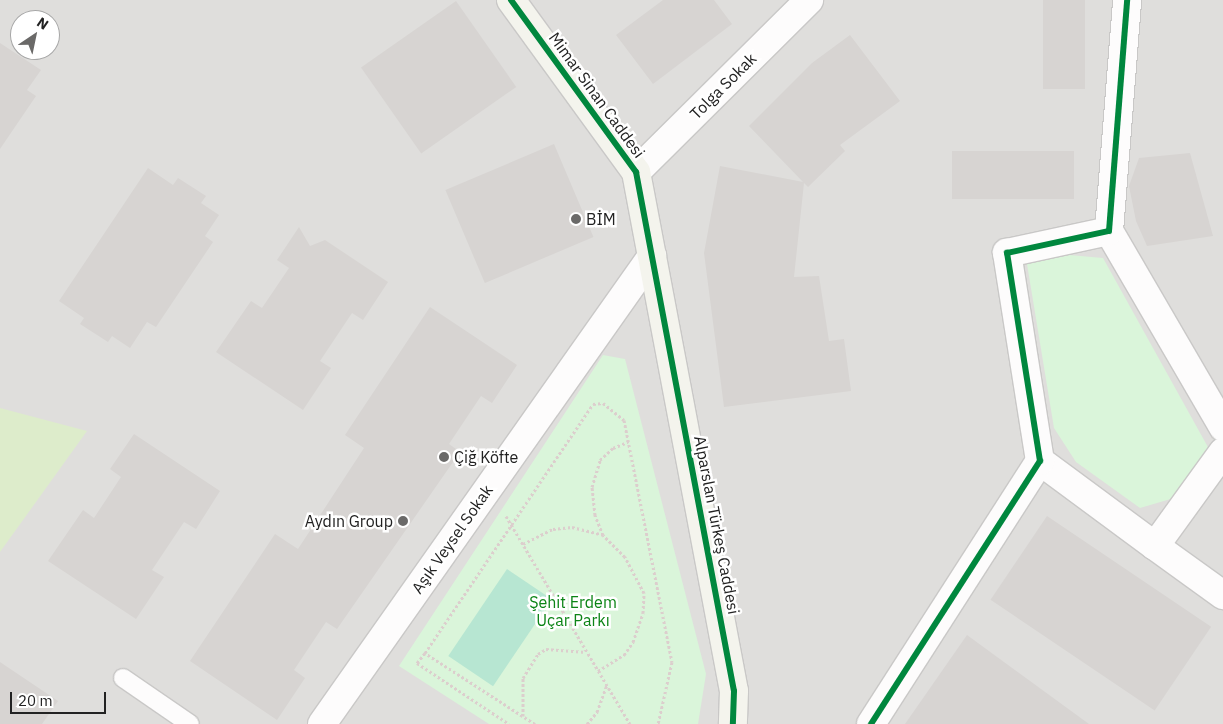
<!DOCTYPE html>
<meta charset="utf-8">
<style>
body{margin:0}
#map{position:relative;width:1223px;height:724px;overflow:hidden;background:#f0eeeb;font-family:"IBM Plex Sans",sans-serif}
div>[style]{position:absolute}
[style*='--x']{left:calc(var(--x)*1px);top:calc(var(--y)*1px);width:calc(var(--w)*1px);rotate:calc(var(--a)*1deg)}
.residential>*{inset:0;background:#dfdedc}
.grass>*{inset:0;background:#ddeccb}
.park>*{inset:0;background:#daf5da}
.pitch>*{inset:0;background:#b7e6d2;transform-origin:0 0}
.building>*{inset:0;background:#d7d4d2;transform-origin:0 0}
.path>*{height:3px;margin-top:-1.5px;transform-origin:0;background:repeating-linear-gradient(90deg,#dccecd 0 2.5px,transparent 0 5px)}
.roads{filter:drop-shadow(1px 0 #c9c8c7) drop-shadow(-1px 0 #c9c8c7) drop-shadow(0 1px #c9c8c7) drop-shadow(0 -1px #c9c8c7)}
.lane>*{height:18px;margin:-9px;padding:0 9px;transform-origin:9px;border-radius:9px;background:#fdfcfc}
.street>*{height:28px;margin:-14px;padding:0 14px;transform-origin:14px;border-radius:14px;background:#fdfcfc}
.secondary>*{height:28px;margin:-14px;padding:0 14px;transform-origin:14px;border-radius:14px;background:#f4f4ed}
.cycleway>*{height:6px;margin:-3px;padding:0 3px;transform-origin:3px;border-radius:3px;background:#00873e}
.dots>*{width:14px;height:14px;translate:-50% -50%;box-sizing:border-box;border:2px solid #fff;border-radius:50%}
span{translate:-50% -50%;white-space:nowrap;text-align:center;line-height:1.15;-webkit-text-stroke:5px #fff;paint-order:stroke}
.street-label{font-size:16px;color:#222}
.poi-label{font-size:16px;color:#222}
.left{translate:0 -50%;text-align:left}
.right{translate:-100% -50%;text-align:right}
.park-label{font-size:16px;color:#0c8416}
.north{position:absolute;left:10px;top:10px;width:50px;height:50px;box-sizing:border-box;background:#fff;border:1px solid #a7a7a7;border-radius:50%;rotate:34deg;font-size:14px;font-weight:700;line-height:20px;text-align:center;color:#222}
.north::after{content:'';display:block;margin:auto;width:18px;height:22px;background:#6a6968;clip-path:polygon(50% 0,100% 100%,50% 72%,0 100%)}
.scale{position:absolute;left:10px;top:692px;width:96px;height:22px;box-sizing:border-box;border:2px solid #222;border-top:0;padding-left:6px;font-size:15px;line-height:18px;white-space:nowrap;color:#222;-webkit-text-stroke:4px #fff;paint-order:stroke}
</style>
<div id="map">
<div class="residential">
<i style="clip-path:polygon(evenodd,0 0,1223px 0,1223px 724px,0 724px,0 0,20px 20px,50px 20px,50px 50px,20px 50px,20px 20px)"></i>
</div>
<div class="grass">
<i style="clip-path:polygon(0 408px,87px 431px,0 552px)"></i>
</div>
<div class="park">
<i style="clip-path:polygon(1069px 255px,1103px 258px,1209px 449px,1174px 498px,1140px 508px,1076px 462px,1054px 428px,1027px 264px)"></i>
<i style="clip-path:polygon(603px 355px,625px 359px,706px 674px,698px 724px,489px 724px,399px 666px)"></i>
</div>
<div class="pitch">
<i style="left:507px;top:569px;width:54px;height:105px;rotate:34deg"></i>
</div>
<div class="building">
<i style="clip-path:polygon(663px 0,714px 0,732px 24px,653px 84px,616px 35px)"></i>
<i style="left:1043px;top:0;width:42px;height:89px"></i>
<i style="left:456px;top:1px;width:105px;height:116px;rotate:55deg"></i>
<i style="clip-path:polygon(850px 35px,900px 101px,840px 145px,845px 151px,808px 187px,804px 183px,794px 277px,819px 276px,829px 341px,844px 339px,851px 391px,724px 407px,704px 253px,720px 166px,803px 182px,749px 126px,812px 63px)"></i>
<i style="clip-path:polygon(0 43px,41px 70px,27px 90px,36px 96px,0 149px)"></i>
<i style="left:554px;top:144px;width:101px;height:118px;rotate:67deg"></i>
<i style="left:1074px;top:151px;width:48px;height:122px;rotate:90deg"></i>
<i style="clip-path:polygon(1190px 153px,1213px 236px,1147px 246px,1136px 221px,1129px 186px,1139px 158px)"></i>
<i style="clip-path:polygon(148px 168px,173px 185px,178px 178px,206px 196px,201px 203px,219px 215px,205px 236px,213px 242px,156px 327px,147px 322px,130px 348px,112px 336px,108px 342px,80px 324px,84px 318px,59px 301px)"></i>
<i style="clip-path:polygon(299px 227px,310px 246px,325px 240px,388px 282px,363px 320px,352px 313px,320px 361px,331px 368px,303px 410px,216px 352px,251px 301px,262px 308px,289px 268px,277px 260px)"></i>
<i style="clip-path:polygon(430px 307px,517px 365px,492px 403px,481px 396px,449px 444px,460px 452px,337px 629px,326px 622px,294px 670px,305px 678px,277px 720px,190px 661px,275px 534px,298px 549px,364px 448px,345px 435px)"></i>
<i style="clip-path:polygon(134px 434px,220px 491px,196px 529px,184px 522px,152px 570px,164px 577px,136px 619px,48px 561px,83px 510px,94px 518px,121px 477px,110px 469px)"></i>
<i style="left:1047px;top:516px;width:198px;height:101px;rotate:34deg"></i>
<i style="clip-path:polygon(967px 635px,1089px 724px,905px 724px)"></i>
<i style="clip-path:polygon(0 662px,58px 701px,42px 724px,0 724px)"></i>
</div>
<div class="path">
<i style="--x:506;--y:516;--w:242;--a:59.2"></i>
<i style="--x:523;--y:544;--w:34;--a:-27"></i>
<i style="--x:553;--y:529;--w:19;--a:-6"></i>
<i style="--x:572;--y:527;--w:32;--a:14"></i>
<i style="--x:425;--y:653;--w:13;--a:129"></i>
<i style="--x:417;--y:663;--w:110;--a:33.5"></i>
<i style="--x:598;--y:671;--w:31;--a:-32"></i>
<i style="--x:624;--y:655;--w:16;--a:-55"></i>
<i style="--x:633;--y:642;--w:31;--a:-71"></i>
<i style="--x:643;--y:613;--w:20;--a:-87"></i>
<i style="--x:644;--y:593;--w:41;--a:-117.8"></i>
<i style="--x:625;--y:557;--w:31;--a:-135"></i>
<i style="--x:603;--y:535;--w:22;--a:-112"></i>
<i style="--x:595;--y:515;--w:28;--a:-96"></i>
<i style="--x:592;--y:487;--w:28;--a:-73"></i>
<i style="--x:600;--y:460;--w:18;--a:-43"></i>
<i style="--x:613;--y:448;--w:16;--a:-22"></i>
<i style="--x:523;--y:716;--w:38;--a:-90"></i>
<i style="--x:523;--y:678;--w:28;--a:-58"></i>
<i style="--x:538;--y:654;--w:9;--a:-32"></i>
<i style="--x:546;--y:649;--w:40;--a:4.3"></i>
<i style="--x:535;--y:724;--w:131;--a:-147.2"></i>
<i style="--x:425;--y:653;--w:300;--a:-56"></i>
<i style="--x:593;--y:404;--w:10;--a:-6"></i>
<i style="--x:603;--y:403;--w:27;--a:39"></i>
<i style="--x:624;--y:420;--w:247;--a:78.8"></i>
<i style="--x:672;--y:662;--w:64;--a:102.7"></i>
<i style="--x:587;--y:724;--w:16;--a:-50"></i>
<i style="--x:597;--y:712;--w:29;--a:-70"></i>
</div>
<div class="roads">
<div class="lane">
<i style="--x:123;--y:678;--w:81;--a:34.5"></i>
</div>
<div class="street">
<i style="--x:636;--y:172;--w:244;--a:-44.8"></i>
<i style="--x:1109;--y:231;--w:227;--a:59.8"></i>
<i style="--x:1040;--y:461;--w:143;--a:36.5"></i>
<i style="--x:1155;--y:546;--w:116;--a:-54.1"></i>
<i style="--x:1155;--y:546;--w:84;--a:35.8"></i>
<i style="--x:322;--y:724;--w:573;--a:-54.81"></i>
<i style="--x:871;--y:724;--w:313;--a:-57.3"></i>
<i style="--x:1040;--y:461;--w:211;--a:-99"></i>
<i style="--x:1007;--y:253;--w:104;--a:-12.2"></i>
<i style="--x:1109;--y:231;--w:232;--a:-85.5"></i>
</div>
<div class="secondary">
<i style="--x:511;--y:0;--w:213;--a:54"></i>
<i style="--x:636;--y:172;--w:528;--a:79.31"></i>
<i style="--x:734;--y:691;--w:33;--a:92"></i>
</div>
</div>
<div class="cycleway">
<i style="--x:511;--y:0;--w:213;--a:54"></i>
<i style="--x:636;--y:172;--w:528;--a:79.31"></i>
<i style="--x:734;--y:691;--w:33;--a:92"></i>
<i style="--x:871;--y:724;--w:313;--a:-57.3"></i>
<i style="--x:1040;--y:461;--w:211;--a:-99"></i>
<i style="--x:1007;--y:253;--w:104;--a:-12.2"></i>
<i style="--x:1109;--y:231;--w:232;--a:-85.5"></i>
</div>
<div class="dots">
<i style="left:576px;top:219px;background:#6a6968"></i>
<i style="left:444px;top:457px;background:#6a6968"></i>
<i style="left:403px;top:521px;background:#6a6968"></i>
</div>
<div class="street-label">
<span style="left:723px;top:86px;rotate:-45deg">Tolga Sokak</span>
<span style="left:597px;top:95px;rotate:54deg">Mimar Sinan Caddesi</span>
<span style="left:717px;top:525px;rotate:79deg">Alparslan Türkeş Caddesi</span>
<span style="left:452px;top:539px;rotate:-55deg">Aşık Veysel Sokak</span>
</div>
<div class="poi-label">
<span class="left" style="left:586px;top:219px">BİM</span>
<span class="left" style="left:454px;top:457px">Çiğ Köfte</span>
<span class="right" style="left:393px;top:521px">Aydın Group</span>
</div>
<div class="park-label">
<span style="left:573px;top:611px">Şehit Erdem<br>Uçar Parkı</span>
</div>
<div class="north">N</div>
<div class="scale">20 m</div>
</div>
